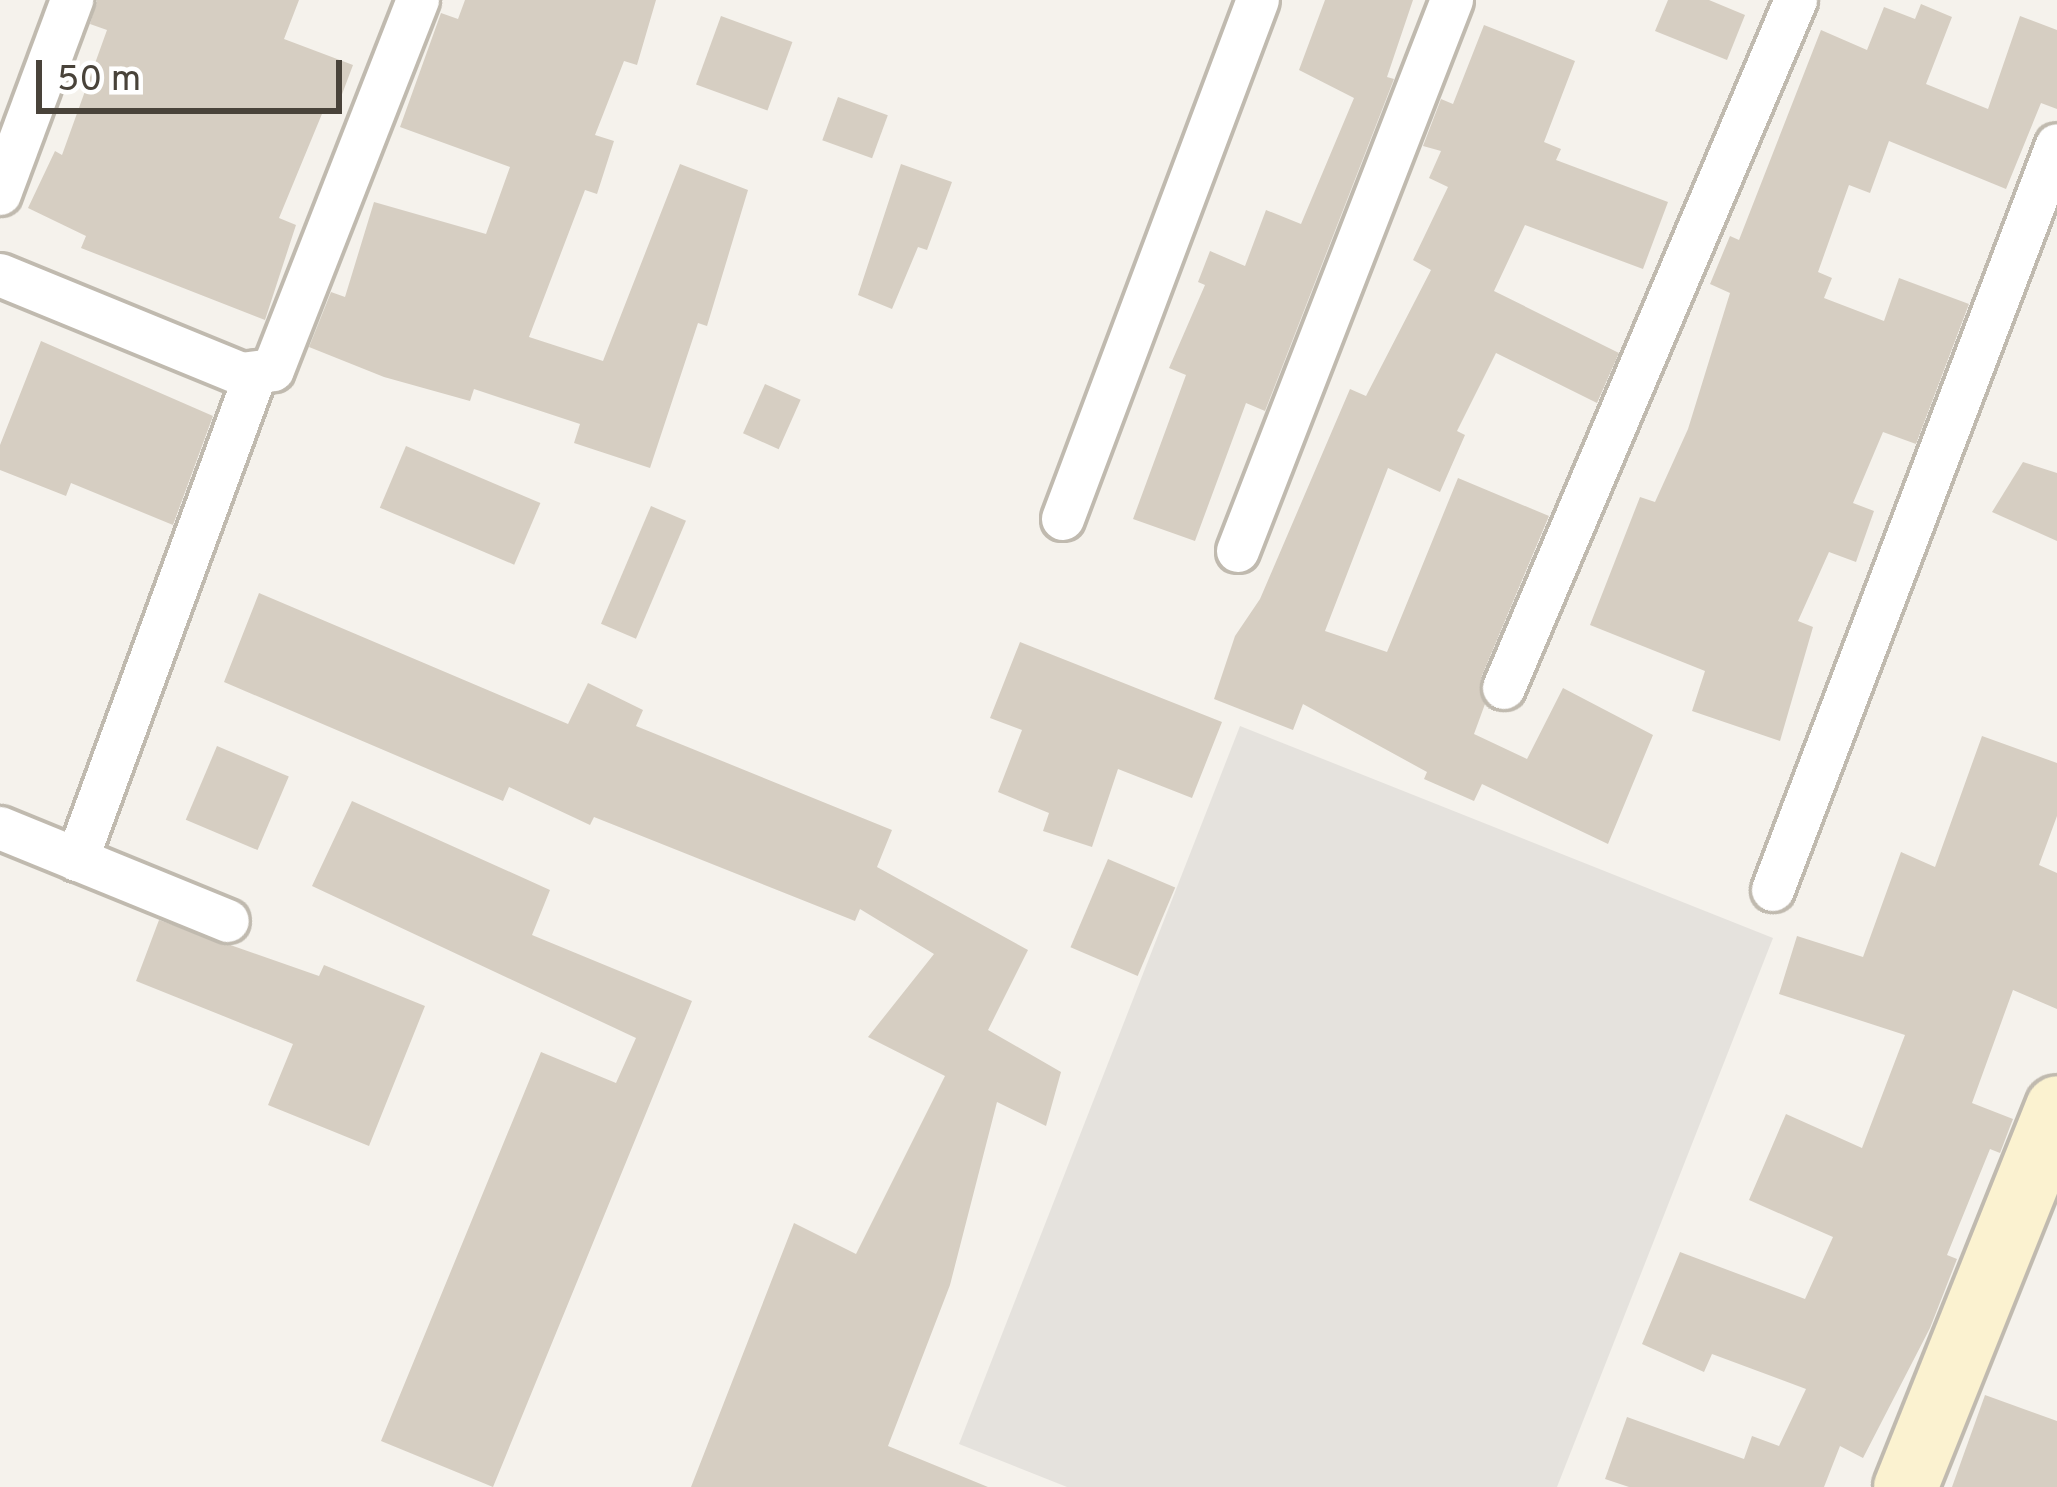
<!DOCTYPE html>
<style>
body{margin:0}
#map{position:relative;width:2057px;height:1487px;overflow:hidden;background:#f5f2ec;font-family:Overpass,sans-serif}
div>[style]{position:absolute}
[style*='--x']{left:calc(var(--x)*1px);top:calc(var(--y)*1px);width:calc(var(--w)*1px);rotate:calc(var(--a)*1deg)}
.industrial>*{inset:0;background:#e5e2dd}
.building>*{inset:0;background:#d6cec2;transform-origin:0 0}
.roads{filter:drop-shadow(3px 0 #c0baaf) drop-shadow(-3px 0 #c0baaf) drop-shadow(0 3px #c0baaf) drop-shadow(0 -3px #c0baaf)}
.street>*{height:42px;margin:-21px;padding:0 21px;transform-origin:21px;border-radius:21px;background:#fff}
.secondary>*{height:63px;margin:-31.5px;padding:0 31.5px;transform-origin:31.5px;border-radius:31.5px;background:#fbf2d0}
span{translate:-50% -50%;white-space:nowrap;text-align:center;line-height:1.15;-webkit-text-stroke:9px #fff;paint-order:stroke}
.scale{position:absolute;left:36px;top:60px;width:306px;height:54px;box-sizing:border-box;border:6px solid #49433a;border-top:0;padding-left:15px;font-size:36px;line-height:42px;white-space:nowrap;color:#49433a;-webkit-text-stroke:9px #fff;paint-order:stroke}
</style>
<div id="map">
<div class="industrial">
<i style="clip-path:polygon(1240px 726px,1773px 938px,1557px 1487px,1067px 1487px,959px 1444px)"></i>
</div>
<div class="building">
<i style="clip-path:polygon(97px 0,299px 0,284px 39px,353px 65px,335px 113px,324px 109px,279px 218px,296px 225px,265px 320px,81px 248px,86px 236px,28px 208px,55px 151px,62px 155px,107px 30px,90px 24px)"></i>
<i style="clip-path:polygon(465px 0,656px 0,637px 65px,624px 61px,595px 135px,614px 141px,597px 194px,585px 190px,529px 337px,603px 361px,680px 164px,748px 190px,707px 326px,698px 323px,650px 468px,574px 443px,580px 424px,474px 389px,470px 401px,384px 377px,309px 347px,331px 292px,345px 297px,374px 202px,486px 234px,510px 167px,400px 127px,441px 13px,458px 19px)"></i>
<i style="clip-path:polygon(1325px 0,1413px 0,1387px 77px,1394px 79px,1265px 411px,1246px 403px,1195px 541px,1133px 519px,1186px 375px,1169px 368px,1205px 285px,1198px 282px,1210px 251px,1245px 266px,1266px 210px,1301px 224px,1354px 98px,1299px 70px)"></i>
<i style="clip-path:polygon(1668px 0,1709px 0,1745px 15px,1727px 60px,1655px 31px)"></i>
<i style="clip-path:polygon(1921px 4px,1952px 17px,1926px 84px,1988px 109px,2020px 16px,2057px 30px,2057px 109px,2041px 103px,2006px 189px,1889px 141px,1870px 193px,1849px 185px,1818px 272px,1832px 278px,1824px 298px,1884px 321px,1899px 278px,1969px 304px,1916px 444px,1883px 432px,1853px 503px,1874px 511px,1856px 562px,1829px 552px,1798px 621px,1813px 627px,1780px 741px,1692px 711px,1705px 671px,1590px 625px,1640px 497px,1655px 502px,1688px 429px,1730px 293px,1710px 284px,1730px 236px,1739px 240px,1821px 30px,1867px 50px,1884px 7px,1915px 19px)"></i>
<i style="left:721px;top:16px;width:76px;height:73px;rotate:20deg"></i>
<i style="clip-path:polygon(1484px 25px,1575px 61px,1544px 142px,1561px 149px,1556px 160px,1668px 202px,1643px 269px,1525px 225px,1494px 291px,1619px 353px,1597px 403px,1496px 353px,1457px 431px,1465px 435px,1440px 492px,1388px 468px,1325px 631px,1387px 652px,1458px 478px,1549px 516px,1481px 678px,1485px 704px,1474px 734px,1527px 759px,1563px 688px,1653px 735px,1608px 844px,1482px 784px,1474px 801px,1424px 779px,1427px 772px,1303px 704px,1293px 730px,1214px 699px,1235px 636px,1260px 599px,1350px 389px,1366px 396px,1431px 270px,1413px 260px,1448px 187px,1429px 178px,1441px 151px,1423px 146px,1441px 99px,1453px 104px)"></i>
<i style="left:838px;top:97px;width:53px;height:46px;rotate:20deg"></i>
<i style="clip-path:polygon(901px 164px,952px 182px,927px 250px,918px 247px,892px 309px,858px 295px)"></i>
<i style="clip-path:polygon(41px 341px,213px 416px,173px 525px,71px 483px,66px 496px,0 470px,0 445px)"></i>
<i style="left:765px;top:384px;width:39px;height:54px;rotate:24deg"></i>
<i style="left:406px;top:446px;width:146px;height:67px;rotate:23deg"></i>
<i style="clip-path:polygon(2023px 462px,2057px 473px,2057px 541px,1992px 512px)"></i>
<i style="left:651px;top:506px;width:38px;height:128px;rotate:23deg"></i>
<i style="clip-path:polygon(259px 593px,568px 724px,588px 683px,643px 710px,636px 726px,892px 830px,877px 867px,1028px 950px,988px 1030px,1061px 1072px,1046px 1126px,997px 1102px,950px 1285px,888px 1446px,988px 1487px,691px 1487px,794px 1223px,856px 1254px,945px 1076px,868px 1037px,934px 954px,860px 909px,855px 921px,594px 817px,590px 825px,509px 787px,503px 801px,224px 682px)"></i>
<i style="clip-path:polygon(1020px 642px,1222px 722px,1192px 798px,1118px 769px,1092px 847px,1043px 831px,1049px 813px,998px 792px,1022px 730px,990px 718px)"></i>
<i style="clip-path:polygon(1982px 736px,2057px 763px,2057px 816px,2039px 865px,2057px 873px,2057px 1009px,2013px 990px,1972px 1103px,2013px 1119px,2000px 1153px,1990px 1149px,1947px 1255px,1957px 1259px,1930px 1328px,1863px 1458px,1840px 1446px,1824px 1487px,1629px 1487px,1605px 1479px,1627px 1417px,1744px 1459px,1752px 1436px,1779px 1446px,1806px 1389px,1712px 1354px,1704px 1372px,1642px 1344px,1680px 1252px,1805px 1299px,1833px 1237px,1749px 1200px,1786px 1114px,1862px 1148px,1905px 1035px,1779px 994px,1797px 936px,1863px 957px,1901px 852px,1935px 867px)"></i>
<i style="left:217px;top:746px;width:78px;height:80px;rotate:23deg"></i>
<i style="clip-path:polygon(352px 801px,550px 890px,532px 935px,692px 1001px,493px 1487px,381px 1441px,541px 1052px,616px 1083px,636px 1038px,312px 886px)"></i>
<i style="left:1108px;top:859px;width:73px;height:96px;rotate:23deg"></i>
<i style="clip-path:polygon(159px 920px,319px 976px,324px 965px,425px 1006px,369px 1146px,268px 1105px,293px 1044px,136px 981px)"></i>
<i style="clip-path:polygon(1985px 1395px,2057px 1421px,2057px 1487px,1952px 1487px)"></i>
</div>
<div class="roads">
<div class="street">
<i style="--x:0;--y:194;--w:207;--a:-69.6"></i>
<i style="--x:0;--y:275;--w:261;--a:22.3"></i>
<i style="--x:241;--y:374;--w:32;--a:-7"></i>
<i style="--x:273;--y:370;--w:397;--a:-68.6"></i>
<i style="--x:1063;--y:519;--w:554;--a:-69.41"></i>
<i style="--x:1238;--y:551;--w:591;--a:-68.77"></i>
<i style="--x:1504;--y:688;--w:747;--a:-67"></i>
<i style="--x:0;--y:828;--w:246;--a:22.2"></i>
<i style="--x:77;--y:860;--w:516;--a:-69.81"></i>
<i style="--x:1773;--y:890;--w:797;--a:-69.13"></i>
</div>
<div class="secondary">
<i style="--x:1905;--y:1487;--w:409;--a:-68.2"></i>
</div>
</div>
<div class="scale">50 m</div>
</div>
